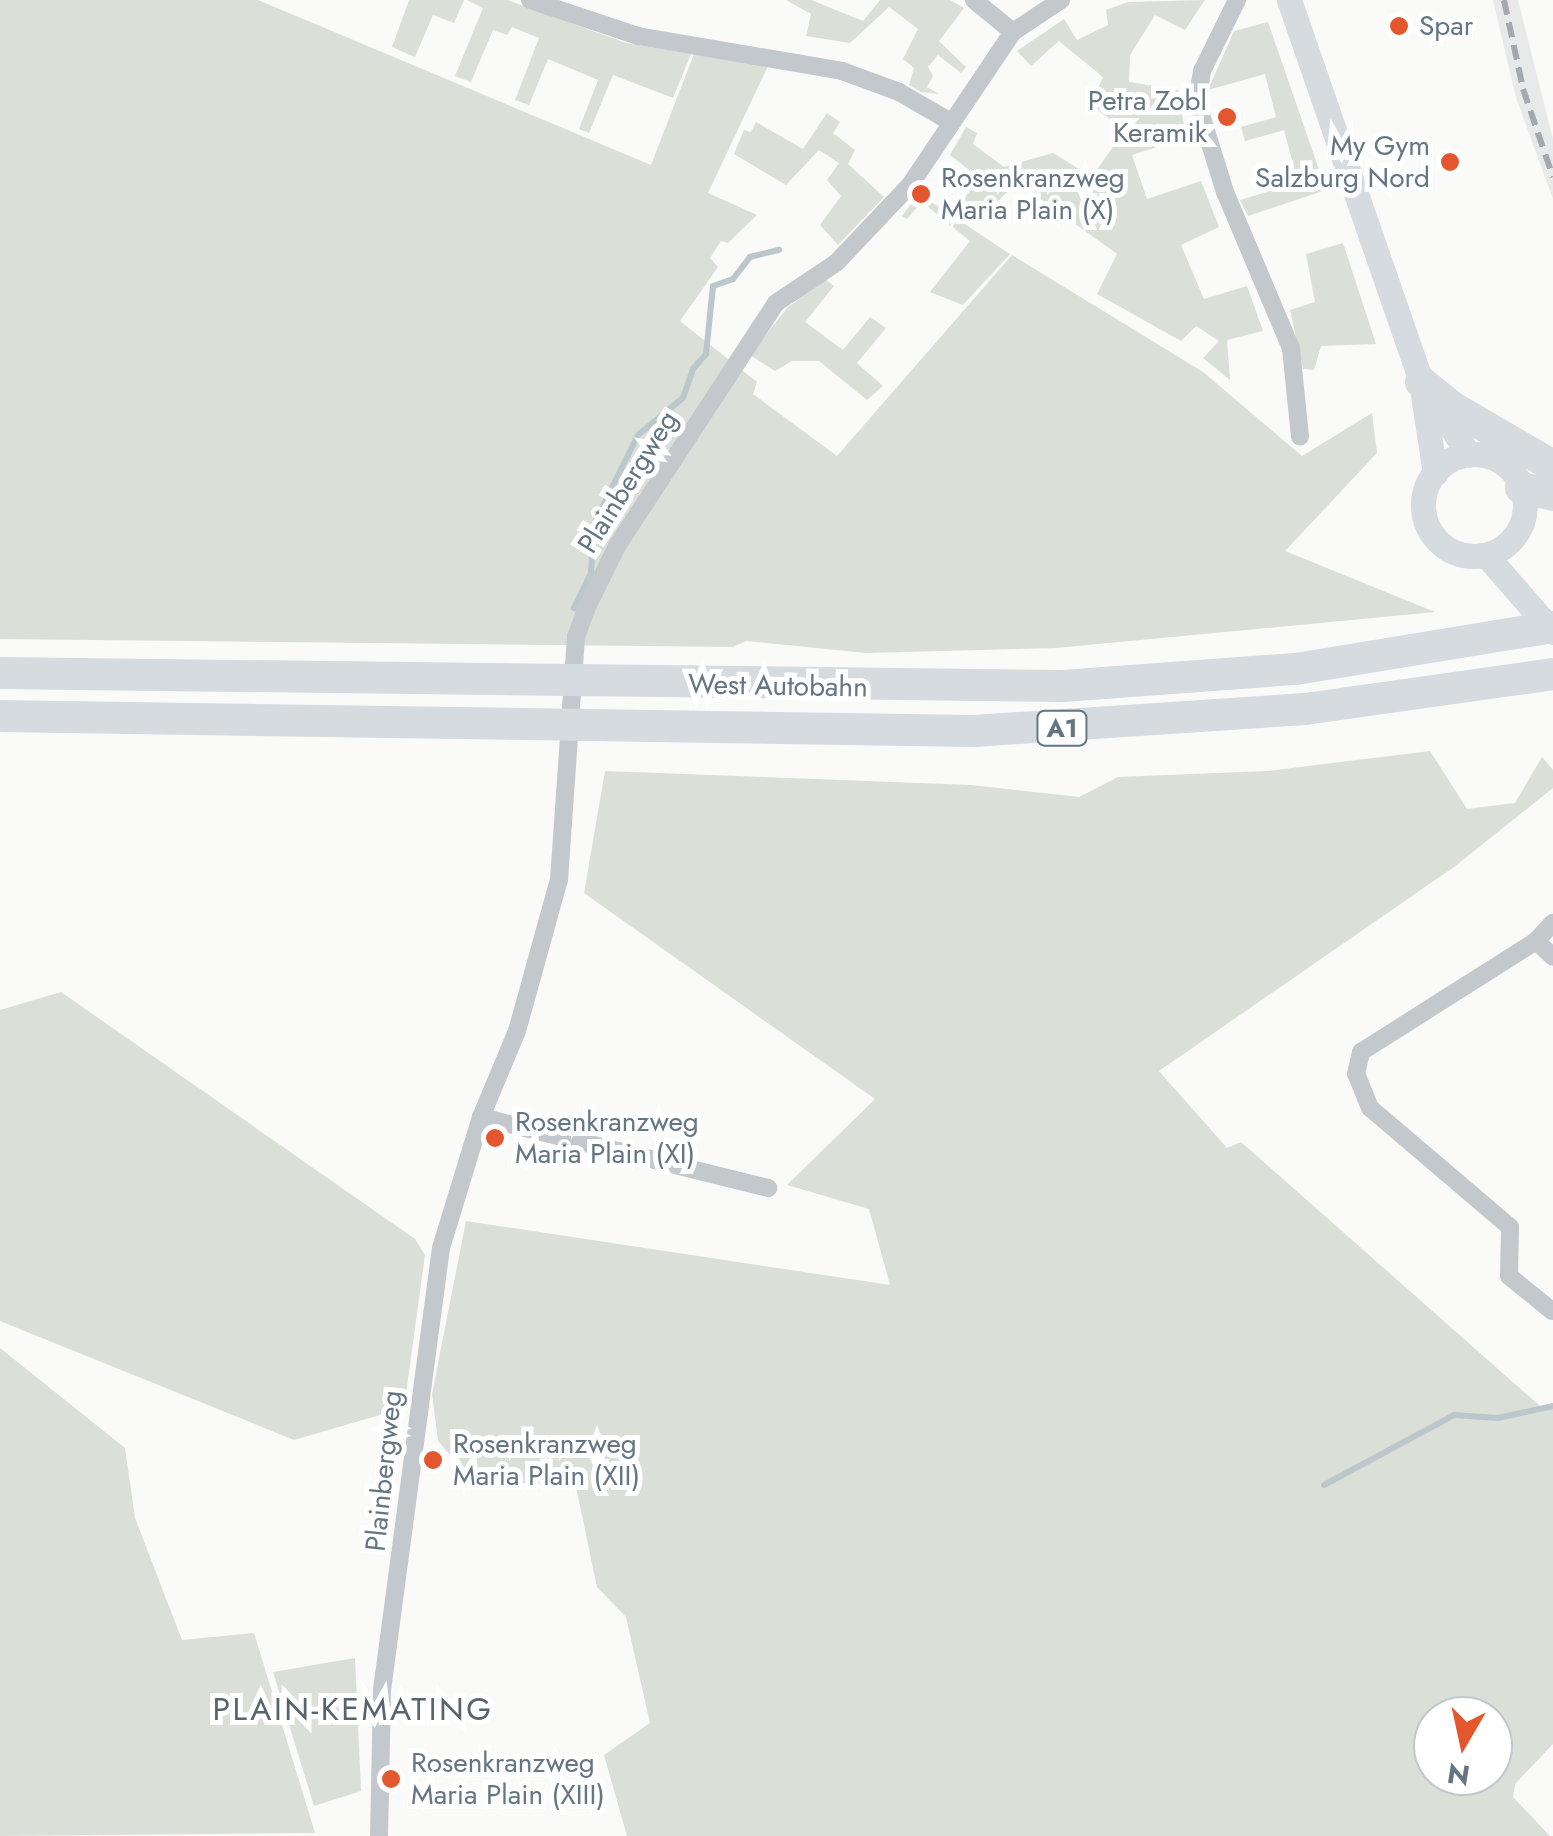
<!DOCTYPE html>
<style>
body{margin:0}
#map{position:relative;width:1553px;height:1836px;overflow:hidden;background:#fafaf8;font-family:Jost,sans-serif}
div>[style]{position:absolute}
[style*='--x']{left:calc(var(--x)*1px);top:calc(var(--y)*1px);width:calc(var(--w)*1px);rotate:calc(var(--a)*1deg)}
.built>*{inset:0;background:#e8e9e9}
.green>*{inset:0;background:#dadfd7}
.stream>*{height:6px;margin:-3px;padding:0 3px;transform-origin:3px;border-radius:3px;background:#bbc7cb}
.minor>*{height:18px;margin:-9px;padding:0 9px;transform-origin:9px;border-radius:9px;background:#c3c8cc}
.secondary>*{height:25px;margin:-12.5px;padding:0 12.5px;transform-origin:12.5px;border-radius:12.5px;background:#d6dbdf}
.secondary>.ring{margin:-12.5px;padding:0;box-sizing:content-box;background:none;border:25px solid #d6dbdf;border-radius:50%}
.motorway>*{height:32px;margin:-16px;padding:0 16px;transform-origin:16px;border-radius:16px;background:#d6dbdf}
.rail>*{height:6px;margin-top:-3px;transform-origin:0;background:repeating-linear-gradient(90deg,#a2aab0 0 15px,transparent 0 23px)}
.dots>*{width:28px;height:28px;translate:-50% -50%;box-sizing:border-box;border:5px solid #fff;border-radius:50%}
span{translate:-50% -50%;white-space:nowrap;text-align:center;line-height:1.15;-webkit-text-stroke:10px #fff;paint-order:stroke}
.shield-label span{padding:2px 8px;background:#fff;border:2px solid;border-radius:8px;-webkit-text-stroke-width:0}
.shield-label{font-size:25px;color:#657683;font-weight:700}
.poi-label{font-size:28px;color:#657683}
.left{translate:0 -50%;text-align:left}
.right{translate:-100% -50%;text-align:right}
.street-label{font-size:28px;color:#657683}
.quarter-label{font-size:32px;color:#57646e;letter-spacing:2.5px}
.north{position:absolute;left:1413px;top:1696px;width:100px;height:100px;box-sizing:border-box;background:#fff;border:2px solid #c1c8cd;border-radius:50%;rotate:189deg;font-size:28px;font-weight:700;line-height:40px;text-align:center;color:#657683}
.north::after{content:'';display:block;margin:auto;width:35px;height:45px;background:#e4572e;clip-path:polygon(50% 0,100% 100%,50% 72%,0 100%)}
</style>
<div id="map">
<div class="built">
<i style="clip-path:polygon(1493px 0,1518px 0,1553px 139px,1553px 199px,1516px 98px)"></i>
</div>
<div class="green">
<i style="clip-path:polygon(0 0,258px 0,651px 165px,694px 54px,768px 66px,708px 193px,757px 215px,728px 243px,721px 241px,710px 258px,718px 267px,680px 321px,757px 382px,753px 394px,837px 456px,1012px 255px,1203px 372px,1302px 456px,1372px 413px,1377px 453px,1285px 551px,1435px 612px,1056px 648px,866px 653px,746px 641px,733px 647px,0 639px)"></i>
<i style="clip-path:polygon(409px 0,464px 0,454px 23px,433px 15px,415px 57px,392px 47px)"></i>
<i style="clip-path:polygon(467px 0,507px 0,626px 43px,691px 54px,673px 98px,613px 75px,589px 133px,579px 129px,598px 80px,548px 59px,529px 105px,515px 100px,539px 38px,512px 27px,507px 35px,493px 30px,471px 82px,455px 76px,483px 8px)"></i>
<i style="clip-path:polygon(786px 0,811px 0,863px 21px,880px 0,950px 0,964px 8px,939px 41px,966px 67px,961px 73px,938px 55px,928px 67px,933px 76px,927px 87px,939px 94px,921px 92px,909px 85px,914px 68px,903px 59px,918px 29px,889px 7px,850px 43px,806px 36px,811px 14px)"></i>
<i style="clip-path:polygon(1205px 0,1185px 30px,1155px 15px,1130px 55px,1129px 82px,1178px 90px,1186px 138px,1132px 155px,1147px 199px,1201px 181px,1219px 227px,1181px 245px,1204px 299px,1247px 286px,1263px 331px,1227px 340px,1230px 380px,1203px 358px,1219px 341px,1196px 326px,1181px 341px,1097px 294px,1117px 254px,1017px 182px,979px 220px,959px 206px,979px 178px,950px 155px,966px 127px,977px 133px,973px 144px,1004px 167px,1053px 153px,1092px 177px,1124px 131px,1091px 104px,1103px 77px,1059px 41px,1031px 66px,1017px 51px,1064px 19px,1077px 40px,1108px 25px,1106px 10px,1128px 2px)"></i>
<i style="clip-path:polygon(1268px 22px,1326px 190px,1248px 216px,1240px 200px,1298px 183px,1284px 130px,1245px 141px,1241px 127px,1276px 117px,1265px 74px,1208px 90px,1234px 31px)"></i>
<i style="clip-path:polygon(827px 113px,840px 122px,833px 133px,855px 150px,848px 164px,884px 197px,838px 245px,820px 225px,841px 196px,827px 180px,839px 163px,819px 150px,786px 185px,734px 154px,744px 130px,751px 132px,756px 122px,803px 149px)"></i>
<i style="clip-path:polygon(919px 194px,1010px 254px,963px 305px,930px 292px,970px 241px,922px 202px,907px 219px,902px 216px)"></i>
<i style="clip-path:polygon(1343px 243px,1376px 344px,1321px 346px,1314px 370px,1303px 369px,1290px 310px,1315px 302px,1306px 254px)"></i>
<i style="clip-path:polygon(825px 279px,834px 286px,805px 322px,843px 350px,870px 317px,886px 328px,857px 363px,883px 386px,867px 400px,819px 361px,792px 361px,775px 371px,750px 355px,787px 308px)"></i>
<i style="clip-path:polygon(evenodd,1430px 751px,1467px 809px,1515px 803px,1542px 757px,1553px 770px,1553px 788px,1454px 867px,1159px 1071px,1227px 1148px,1241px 1142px,1540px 1406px,1553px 1403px,1553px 1744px,1515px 1784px,1513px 1797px,1550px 1836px,627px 1836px,604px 1755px,650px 1723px,626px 1617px,597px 1587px,575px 1482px,475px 1484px,438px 1441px,432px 1394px,466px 1221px,890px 1285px,869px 1209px,787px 1185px,875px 1099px,584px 893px,605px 771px,971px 785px,1079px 797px,1118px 777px,1267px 771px,1430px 751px,1493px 1716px,1493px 1776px,1433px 1776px,1433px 1716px,1493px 1716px)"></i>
<i style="clip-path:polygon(61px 992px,415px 1239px,425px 1255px,404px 1408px,294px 1440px,0 1321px,0 1010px)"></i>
<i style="clip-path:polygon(0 1348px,125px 1448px,135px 1518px,182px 1640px,254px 1633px,315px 1833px,0 1836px)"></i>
<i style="clip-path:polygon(355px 1658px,361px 1791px,314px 1806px,273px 1672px)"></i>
</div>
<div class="stream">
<i style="--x:574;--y:608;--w:39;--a:-64"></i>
<i style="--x:591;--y:573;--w:49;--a:-86.5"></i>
<i style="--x:594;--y:524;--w:99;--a:-63.7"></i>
<i style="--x:638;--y:435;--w:58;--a:-39.4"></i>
<i style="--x:683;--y:398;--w:31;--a:-71"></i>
<i style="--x:693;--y:369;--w:20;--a:-49"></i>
<i style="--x:706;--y:354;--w:68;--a:-84.1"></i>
<i style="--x:713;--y:286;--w:21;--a:-19"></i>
<i style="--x:733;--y:279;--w:28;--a:-52"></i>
<i style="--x:750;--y:257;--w:30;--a:-14"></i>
<i style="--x:1324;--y:1485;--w:148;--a:-28.3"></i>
<i style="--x:1454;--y:1415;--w:44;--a:3.9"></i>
<i style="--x:1498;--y:1418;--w:56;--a:-12.3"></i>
</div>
<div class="minor">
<i style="--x:530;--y:0;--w:114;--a:18.4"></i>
<i style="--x:638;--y:36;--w:207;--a:9.7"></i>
<i style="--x:842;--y:71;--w:61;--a:20.2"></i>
<i style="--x:899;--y:92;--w:58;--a:30.1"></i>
<i style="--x:974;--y:0;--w:50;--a:39.4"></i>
<i style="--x:1237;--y:0;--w:79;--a:116.2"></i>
<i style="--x:1202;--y:71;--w:31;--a:99"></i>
<i style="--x:1197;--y:102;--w:94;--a:72.7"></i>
<i style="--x:1225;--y:192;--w:169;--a:67.1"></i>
<i style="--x:1291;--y:348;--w:89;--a:84.2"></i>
<i style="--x:1536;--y:941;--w:23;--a:43"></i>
<i style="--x:481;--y:1117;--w:296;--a:13.9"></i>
<i style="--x:1552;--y:1311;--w:55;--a:-140.9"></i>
<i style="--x:1509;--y:1276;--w:49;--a:-88.8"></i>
<i style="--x:1510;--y:1227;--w:184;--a:-139.6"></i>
<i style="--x:1370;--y:1108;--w:37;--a:-112"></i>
<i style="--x:1356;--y:1074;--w:23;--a:-77"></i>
<i style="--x:1361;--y:1052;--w:207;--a:-32.4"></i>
<i style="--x:1536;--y:941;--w:25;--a:-47"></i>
<i style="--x:379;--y:1836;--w:146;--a:-88.8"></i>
<i style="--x:382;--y:1690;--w:446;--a:-82.4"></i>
<i style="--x:441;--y:1248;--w:137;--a:-73"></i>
<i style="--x:481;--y:1117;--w:93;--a:-67.3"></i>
<i style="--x:517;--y:1031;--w:157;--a:-74.5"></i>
<i style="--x:559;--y:880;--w:244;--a:-86"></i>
<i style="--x:576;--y:637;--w:30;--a:-70"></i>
<i style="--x:586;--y:609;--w:70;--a:-63.8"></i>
<i style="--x:617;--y:546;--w:290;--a:-56.8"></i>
<i style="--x:776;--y:303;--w:72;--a:-33.7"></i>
<i style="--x:836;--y:263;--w:108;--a:-46.5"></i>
<i style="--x:910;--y:185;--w:184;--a:-56.1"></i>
<i style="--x:1013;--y:32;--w:58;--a:-33.7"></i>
</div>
<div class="secondary">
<i style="--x:1289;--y:0;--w:404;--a:70.9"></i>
<i style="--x:1421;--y:382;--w:93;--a:81.3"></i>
<i style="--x:1430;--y:394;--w:72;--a:57.4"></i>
<i class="ring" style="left:1423px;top:454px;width:77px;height:77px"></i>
<i style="--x:1486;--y:555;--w:102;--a:49"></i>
</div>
<div class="motorway">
<i style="--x:1421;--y:382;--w:40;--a:39"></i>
<i style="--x:1452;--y:407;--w:117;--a:30.3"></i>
<i style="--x:1521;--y:488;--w:33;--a:12"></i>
<i style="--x:0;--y:673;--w:1063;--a:0.7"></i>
<i style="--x:1063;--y:686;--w:234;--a:-4.2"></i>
<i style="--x:1296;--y:669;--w:260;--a:-9.3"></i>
<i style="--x:0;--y:716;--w:974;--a:0.88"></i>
<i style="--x:974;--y:731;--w:332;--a:-3.8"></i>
<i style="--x:1305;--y:709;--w:250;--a:-8"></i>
</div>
<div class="rail">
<i style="--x:1504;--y:0;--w:91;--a:77.9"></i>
<i style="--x:1523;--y:89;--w:93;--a:71.2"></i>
</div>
<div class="dots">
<i style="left:1399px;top:26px;background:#e4572e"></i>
<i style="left:1227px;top:117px;background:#e4572e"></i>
<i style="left:1450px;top:162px;background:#e4572e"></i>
<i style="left:921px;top:194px;background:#e4572e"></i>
<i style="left:495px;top:1138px;background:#e4572e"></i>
<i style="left:433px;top:1460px;background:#e4572e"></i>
<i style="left:391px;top:1779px;background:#e4572e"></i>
</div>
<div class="shield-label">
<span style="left:1062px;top:728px">A1</span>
</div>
<div class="poi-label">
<span class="left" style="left:1419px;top:26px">Spar</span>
<span class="right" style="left:1207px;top:117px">Petra Zobl<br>Keramik</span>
<span class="right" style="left:1430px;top:162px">My Gym<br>Salzburg Nord</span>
<span class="left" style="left:941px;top:194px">Rosenkranzweg<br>Maria Plain (X)</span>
<span class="left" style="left:515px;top:1138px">Rosenkranzweg<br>Maria Plain (XI)</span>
<span class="left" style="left:453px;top:1460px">Rosenkranzweg<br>Maria Plain (XII)</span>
<span class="left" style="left:411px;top:1779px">Rosenkranzweg<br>Maria Plain (XIII)</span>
</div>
<div class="street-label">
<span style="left:628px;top:482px;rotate:-58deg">Plainbergweg</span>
<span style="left:778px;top:686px;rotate:1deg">West Autobahn</span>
<span style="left:384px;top:1471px;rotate:-84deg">Plainbergweg</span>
</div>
<div class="quarter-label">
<span style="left:353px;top:1709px">PLAIN-KEMATING</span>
</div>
<div class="north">N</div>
</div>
